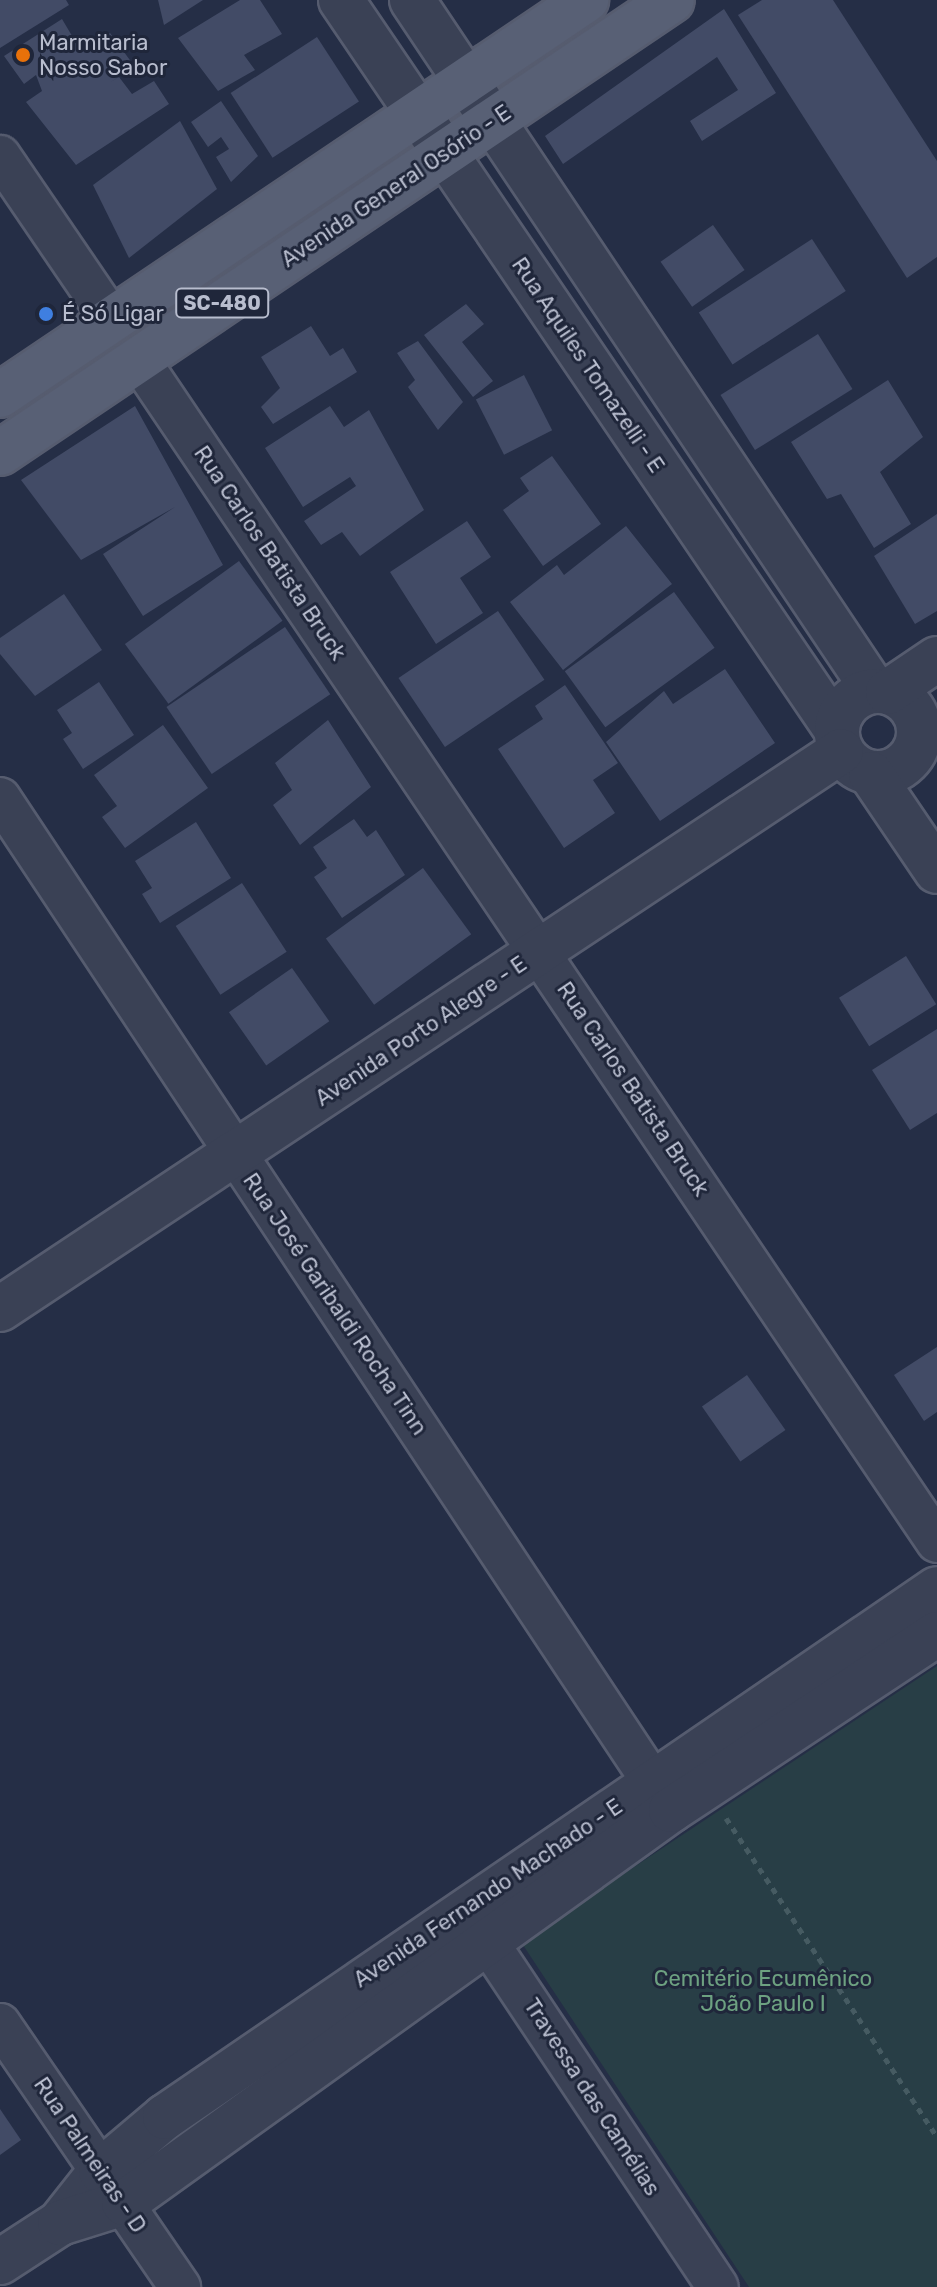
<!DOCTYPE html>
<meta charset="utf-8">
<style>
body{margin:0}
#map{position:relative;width:937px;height:2287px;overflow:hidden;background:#252e46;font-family:Rubik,sans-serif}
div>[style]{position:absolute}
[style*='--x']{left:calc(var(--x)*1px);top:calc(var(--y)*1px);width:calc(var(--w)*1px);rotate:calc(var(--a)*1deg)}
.green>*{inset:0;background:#283e46}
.building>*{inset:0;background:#424b66;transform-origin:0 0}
.path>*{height:5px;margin-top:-2.5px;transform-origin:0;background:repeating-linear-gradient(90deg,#465b62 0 6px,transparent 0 12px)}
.roads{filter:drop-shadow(2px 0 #565c6f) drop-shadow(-2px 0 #565c6f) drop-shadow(0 2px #565c6f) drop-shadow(0 -2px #565c6f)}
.minor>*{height:40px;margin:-20px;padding:0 20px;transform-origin:20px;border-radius:20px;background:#3a4155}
.tertiary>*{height:44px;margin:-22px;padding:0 22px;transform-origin:22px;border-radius:22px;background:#3a4155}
.tertiary>.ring{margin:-22px;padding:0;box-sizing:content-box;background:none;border:44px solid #3a4155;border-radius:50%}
.primary>*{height:44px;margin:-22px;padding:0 22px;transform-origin:22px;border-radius:22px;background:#586075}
.dots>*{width:22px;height:22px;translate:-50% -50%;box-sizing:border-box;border:4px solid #1f263a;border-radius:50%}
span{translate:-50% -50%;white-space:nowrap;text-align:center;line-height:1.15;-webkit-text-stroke:6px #1f263a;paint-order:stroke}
.shield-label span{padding:2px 6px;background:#1f263a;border:2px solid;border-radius:6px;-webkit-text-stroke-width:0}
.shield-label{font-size:20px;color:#b8bdce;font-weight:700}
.poi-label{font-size:22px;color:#b8bdce}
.left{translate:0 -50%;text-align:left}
.street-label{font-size:22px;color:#b8bdce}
.park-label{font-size:22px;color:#6da181}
</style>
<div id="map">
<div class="green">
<i style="clip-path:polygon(937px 1666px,937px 2287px,749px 2287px,521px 1942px)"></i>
</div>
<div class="building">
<i style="clip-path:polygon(0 0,66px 0,69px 5px,0 48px)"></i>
<i style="clip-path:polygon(158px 0,203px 0,164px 25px)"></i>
<i style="clip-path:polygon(240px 0,260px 0,282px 34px,244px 55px,255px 70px,218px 91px,178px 38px)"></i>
<i style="clip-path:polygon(762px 0,833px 0,937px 161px,937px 257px,907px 278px,738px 15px)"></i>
<i style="clip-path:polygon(724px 9px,776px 93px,702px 141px,690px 121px,738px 90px,717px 57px,563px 164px,545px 136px)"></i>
<i style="clip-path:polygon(62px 19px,81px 51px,110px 33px,135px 67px,109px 83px,119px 77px,132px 94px,154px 81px,169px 104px,76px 165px,26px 102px,42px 91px,36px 75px,24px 84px,4px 56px)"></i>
<i style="left:317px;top:37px;width:77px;height:103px;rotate:57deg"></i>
<i style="clip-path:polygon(221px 101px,258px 156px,231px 182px,216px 157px,229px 149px,221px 137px,208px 147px,191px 122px)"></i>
<i style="clip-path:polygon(180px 121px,217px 189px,129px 258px,93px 185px)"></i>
<i style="left:713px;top:225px;width:55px;height:64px;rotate:55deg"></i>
<i style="left:812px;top:239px;width:62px;height:135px;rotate:57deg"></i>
<i style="clip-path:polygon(466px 304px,484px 324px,462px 342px,493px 381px,473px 397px,424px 335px)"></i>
<i style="clip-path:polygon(311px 326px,330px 356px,343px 348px,357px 372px,273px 424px,261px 407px,280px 388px,261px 357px)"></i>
<i style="left:818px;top:334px;width:65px;height:115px;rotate:58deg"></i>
<i style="clip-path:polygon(418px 341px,463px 402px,438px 430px,408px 387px,415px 380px,397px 353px)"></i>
<i style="left:524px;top:375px;width:62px;height:54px;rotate:63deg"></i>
<i style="clip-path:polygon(888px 380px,923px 437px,880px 472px,911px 524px,874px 548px,841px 494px,827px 499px,791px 442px)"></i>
<i style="clip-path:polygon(135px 406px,223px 565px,143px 616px,103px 554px,175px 507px,81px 560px,21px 480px)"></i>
<i style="clip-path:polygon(330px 406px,344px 427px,369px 410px,424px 510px,360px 556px,342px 532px,321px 545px,304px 521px,356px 486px,350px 477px,303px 507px,265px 448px)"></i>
<i style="clip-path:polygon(552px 456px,601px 524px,543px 566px,503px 510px,529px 491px,520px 478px)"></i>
<i style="clip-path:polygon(937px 514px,937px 611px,915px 624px,874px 556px)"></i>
<i style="clip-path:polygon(467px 521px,491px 557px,460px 578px,483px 613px,436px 644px,390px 572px)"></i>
<i style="clip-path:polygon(626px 526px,672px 584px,563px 670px,510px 602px,557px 565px,564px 575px)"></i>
<i style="left:239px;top:561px;width:74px;height:141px;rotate:54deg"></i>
<i style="left:674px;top:592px;width:69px;height:135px;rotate:54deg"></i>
<i style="clip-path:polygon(64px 594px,102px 650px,35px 696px,0 654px,0 638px)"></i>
<i style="left:498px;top:611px;width:83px;height:120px;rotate:56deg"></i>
<i style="left:285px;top:627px;width:81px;height:143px;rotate:56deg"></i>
<i style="clip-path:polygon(725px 669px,775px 743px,660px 821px,606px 742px,664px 691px,673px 704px)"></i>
<i style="clip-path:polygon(99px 682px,134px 735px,83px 769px,63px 739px,72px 733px,57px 710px)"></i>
<i style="clip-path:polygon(565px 685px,618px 763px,593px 780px,615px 813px,564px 848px,498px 749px,543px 719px,535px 706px)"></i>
<i style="clip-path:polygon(328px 720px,371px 787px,300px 845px,273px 805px,292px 790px,275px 763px)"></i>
<i style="clip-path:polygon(163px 725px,208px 788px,125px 848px,102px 817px,117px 806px,94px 775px)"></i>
<i style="clip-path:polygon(354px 819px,367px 837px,376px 830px,405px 875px,342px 918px,314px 877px,327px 868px,313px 847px)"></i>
<i style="clip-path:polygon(196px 822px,231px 878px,160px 923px,142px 894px,152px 888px,135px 861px)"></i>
<i style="left:423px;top:868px;width:82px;height:120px;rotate:54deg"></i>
<i style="left:242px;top:883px;width:82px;height:79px;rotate:57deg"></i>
<i style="left:906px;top:956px;width:57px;height:79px;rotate:58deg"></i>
<i style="left:292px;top:968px;width:65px;height:77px;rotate:55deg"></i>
<i style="clip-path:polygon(937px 1029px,937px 1113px,910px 1130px,872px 1070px)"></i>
<i style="clip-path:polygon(937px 1347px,937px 1412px,924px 1421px,894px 1375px)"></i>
<i style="left:747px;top:1375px;width:67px;height:55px;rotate:55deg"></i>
<i style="clip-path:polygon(0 2109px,21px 2140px,0 2155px)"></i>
</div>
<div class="path">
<i style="--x:726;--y:1818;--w:382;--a:56.5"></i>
</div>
<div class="roads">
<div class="minor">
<i style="--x:0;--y:156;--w:199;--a:55.7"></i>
<i style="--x:139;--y:360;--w:1426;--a:55.98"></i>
<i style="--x:0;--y:798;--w:1214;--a:56.45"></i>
<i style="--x:469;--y:1914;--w:448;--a:56.3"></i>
<i style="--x:0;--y:2024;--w:319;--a:55.6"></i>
</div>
<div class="tertiary">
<i style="--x:341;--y:0;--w:881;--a:55.82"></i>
<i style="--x:412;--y:0;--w:830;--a:56.2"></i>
<i class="ring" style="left:837px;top:691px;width:38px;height:38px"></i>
<i style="--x:888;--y:692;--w:59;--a:-34"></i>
<i style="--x:871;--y:774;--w:117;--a:55.8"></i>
<i style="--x:0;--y:1309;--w:1009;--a:-33.56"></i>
<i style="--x:60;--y:2223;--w:66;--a:-51.7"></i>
<i style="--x:101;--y:2171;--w:84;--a:-40.2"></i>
<i style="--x:165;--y:2117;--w:935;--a:-34.37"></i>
<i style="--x:0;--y:2262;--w:72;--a:-33"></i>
<i style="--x:60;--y:2223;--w:67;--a:-17.4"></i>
<i style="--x:124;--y:2203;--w:674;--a:-35.7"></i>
<i style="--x:671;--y:1810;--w:319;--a:-33.5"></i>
</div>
<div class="primary">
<i style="--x:0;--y:395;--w:707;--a:-33.98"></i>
<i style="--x:0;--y:453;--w:810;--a:-33.98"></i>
</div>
</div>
<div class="dots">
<i style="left:23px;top:55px;background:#e8710a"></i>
<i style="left:46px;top:314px;background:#3f7fe0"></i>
</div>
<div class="shield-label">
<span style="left:222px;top:303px">SC-480</span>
</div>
<div class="poi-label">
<span class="left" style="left:39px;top:55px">Marmitaria<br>Nosso Sabor</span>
<span class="left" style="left:62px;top:314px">É Só Ligar</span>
</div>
<div class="street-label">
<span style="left:396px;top:186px;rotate:-34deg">Avenida General Osório - E</span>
<span style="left:588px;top:365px;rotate:56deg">Rua Aquiles Tomazelli - E</span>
<span style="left:270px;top:553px;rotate:56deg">Rua Carlos Batista Bruck</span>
<span style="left:421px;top:1031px;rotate:-34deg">Avenida Porto Alegre - E</span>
<span style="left:633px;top:1089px;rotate:56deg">Rua Carlos Batista Bruck</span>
<span style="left:335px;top:1304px;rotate:56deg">Rua José Garibaldi Rocha Tinn</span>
<span style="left:488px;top:1893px;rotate:-34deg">Avenida Fernando Machado - E</span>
<span style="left:592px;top:2097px;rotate:57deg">Travessa das Camélias</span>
<span style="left:90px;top:2155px;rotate:56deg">Rua Palmeiras - D</span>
</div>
<div class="park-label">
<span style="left:763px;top:1991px">Cemitério Ecumênico<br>João Paulo I</span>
</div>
</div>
